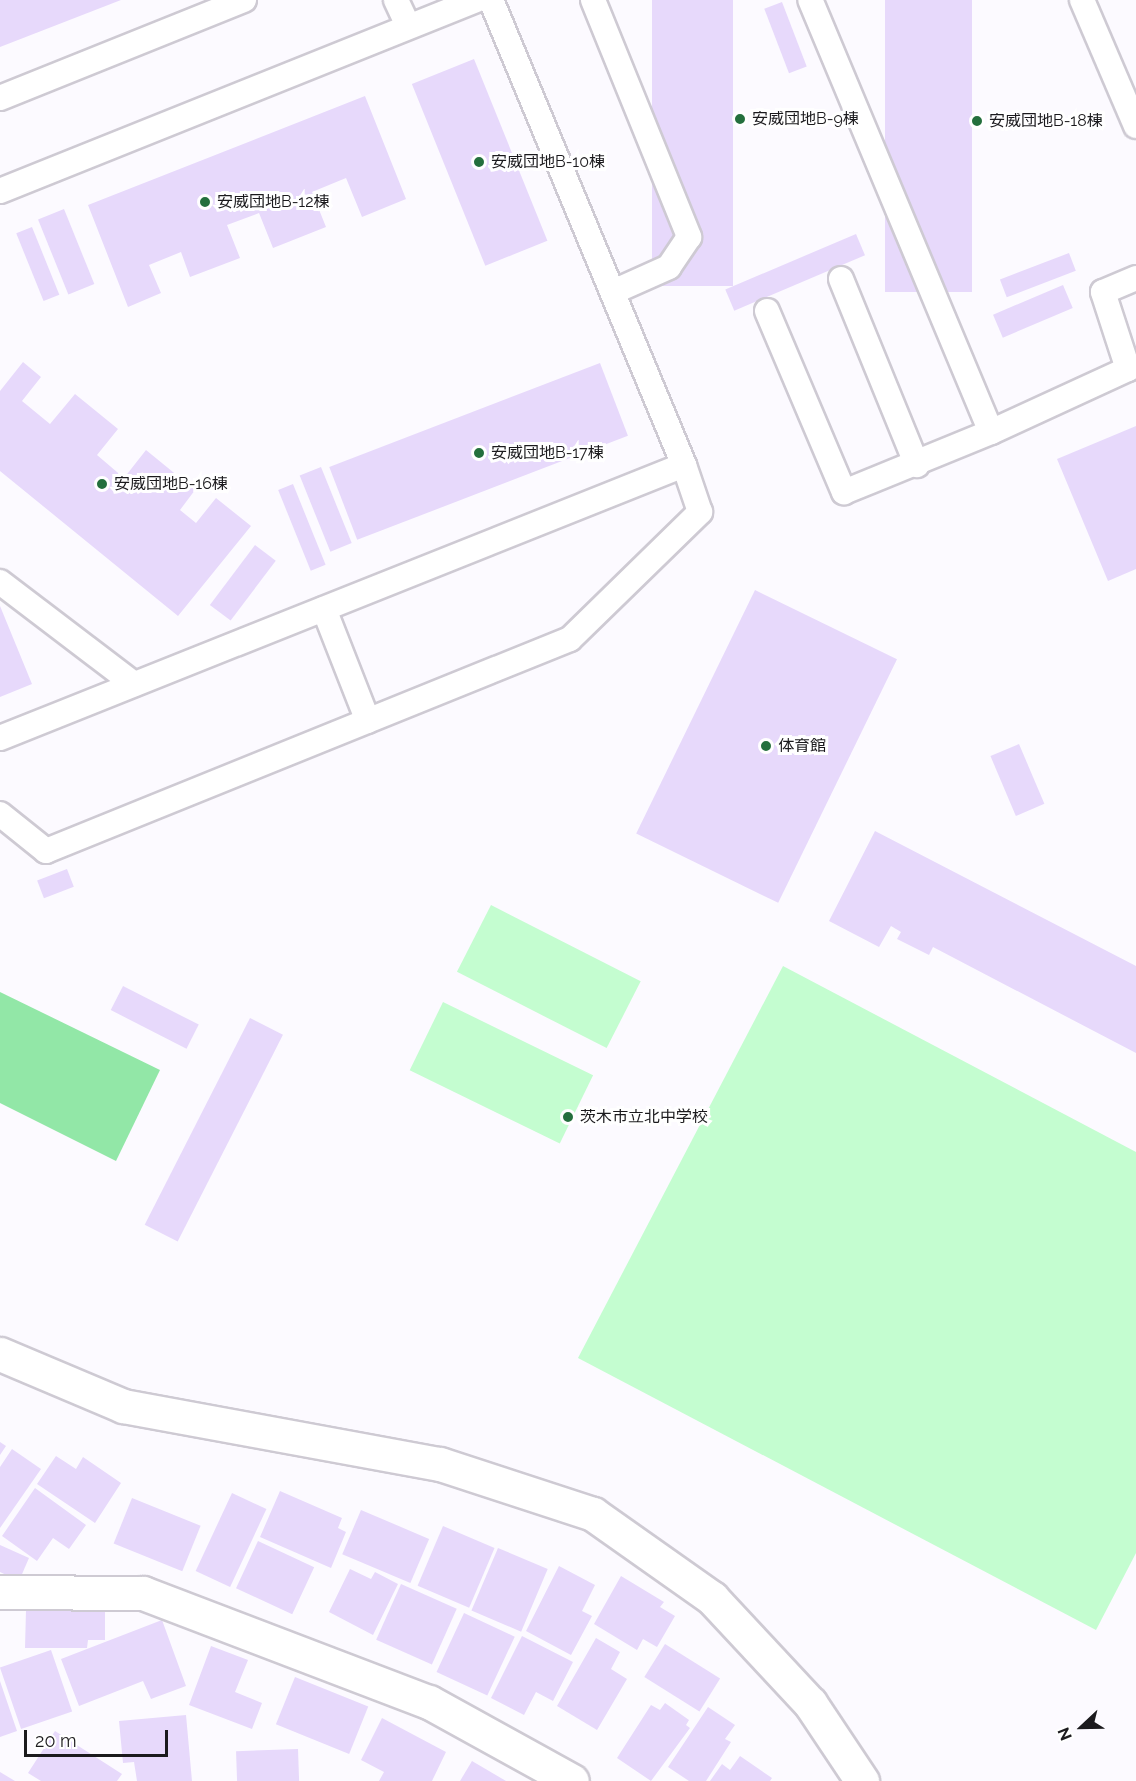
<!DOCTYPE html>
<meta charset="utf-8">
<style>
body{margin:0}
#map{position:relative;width:1136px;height:1781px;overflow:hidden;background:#fcfaff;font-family:Raleway,"Noto Sans JP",sans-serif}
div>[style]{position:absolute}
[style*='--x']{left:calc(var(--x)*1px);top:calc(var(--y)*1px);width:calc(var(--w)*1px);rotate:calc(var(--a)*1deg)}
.green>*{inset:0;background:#c4fdd0;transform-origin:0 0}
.water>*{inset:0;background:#92e7a7}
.building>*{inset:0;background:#e7d9fb;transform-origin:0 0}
.roads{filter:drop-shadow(2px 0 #cecad3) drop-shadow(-2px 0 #cecad3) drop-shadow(0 2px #cecad3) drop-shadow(0 -2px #cecad3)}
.service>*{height:24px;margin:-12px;padding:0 12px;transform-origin:12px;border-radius:12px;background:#fff}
.minor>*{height:33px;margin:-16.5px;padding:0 16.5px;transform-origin:16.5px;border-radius:16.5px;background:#fff}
.tertiary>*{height:33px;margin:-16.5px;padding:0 16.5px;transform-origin:16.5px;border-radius:16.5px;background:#fff}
.dots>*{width:16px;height:16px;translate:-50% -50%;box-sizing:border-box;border:3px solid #fff;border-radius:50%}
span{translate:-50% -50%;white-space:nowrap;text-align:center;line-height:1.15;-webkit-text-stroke:6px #fff;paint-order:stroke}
.poi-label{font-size:16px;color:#1b1a1d}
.left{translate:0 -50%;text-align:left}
.north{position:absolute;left:1052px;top:1697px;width:60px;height:60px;-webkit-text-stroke:4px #fff;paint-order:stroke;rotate:248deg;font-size:16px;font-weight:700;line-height:24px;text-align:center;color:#1b1a1d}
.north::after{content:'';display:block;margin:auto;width:21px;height:27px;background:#1b1a1d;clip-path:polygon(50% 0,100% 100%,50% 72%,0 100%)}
.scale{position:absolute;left:24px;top:1730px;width:144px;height:27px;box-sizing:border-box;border:3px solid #1b1a1d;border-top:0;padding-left:8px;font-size:18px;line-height:21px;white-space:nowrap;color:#1b1a1d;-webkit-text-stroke:4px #fff;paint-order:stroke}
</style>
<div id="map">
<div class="green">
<i style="left:491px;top:905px;width:168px;height:75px;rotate:27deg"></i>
<i style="clip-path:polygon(783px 966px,1136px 1152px,1136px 1553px,1096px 1630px,578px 1358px)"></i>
<i style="left:443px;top:1002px;width:167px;height:76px;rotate:26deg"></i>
</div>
<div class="water">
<i style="clip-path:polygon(0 992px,160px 1070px,116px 1161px,0 1103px)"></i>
</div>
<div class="building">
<i style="clip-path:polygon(0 0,121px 0,0 47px)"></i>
<i style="left:652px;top:0;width:81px;height:286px"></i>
<i style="left:885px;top:0;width:87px;height:292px"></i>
<i style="left:782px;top:2px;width:69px;height:19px;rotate:69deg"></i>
<i style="left:474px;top:59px;width:196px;height:67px;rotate:68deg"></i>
<i style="clip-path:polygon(365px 96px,406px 199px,362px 217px,346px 178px,312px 192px,326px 227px,273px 248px,259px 213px,227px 225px,240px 258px,190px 277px,181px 252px,149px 265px,161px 293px,128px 307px,88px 205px)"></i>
<i style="left:64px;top:209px;width:81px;height:28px;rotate:68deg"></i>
<i style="left:32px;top:227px;width:73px;height:17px;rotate:68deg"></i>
<i style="left:856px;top:234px;width:23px;height:142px;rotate:67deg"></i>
<i style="left:1069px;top:253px;width:19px;height:74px;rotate:69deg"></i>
<i style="left:1063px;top:285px;width:25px;height:76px;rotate:67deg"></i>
<i style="clip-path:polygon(23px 362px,41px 377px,22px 401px,50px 424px,75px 394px,118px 429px,97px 455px,124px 478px,146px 450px,195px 490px,180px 510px,196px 523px,216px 498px,251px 526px,178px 616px,0 471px,0 391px)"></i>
<i style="left:600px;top:363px;width:78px;height:290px;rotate:69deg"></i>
<i style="clip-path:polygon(1136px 426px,1136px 569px,1108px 581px,1057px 459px)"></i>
<i style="left:321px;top:467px;width:82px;height:23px;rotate:68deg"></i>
<i style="left:293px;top:484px;width:87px;height:16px;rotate:68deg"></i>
<i style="left:255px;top:545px;width:26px;height:75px;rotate:37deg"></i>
<i style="left:755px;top:590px;width:158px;height:271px;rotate:26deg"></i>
<i style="clip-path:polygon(0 606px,32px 684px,0 697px)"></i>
<i style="left:1019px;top:744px;width:65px;height:31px;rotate:67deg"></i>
<i style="clip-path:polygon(875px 831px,1136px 966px,1136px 1053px,933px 947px,929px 955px,897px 939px,901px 932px,891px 926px,879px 947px,829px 921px)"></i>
<i style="left:67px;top:869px;width:19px;height:32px;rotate:69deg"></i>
<i style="left:123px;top:986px;width:85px;height:27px;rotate:27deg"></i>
<i style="left:250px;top:1018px;width:37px;height:232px;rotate:27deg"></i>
<i style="clip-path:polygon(0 1442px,6px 1446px,0 1455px)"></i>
<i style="clip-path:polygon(12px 1449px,41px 1469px,0 1528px,0 1467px)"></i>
<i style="clip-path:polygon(56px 1456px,76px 1469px,83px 1457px,121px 1483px,95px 1523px,37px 1484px)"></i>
<i style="clip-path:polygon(35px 1488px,86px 1525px,69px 1549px,53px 1538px,37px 1561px,2px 1536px)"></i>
<i style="clip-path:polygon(280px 1491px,342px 1518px,338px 1528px,346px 1532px,331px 1568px,260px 1537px)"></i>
<i style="left:232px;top:1493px;width:38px;height:86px;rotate:25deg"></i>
<i style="left:132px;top:1498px;width:74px;height:49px;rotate:22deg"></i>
<i style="left:361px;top:1510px;width:74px;height:48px;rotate:23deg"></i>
<i style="left:443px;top:1526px;width:56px;height:65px;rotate:23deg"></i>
<i style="left:258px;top:1541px;width:62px;height:52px;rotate:25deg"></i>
<i style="clip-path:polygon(0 1545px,29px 1558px,19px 1581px,0 1572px)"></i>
<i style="left:498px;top:1548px;width:54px;height:68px;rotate:23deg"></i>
<i style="clip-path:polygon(559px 1566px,595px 1585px,582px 1611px,592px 1616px,571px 1655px,526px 1631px)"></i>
<i style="clip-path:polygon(350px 1569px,371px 1579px,375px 1572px,398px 1584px,373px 1635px,329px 1612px)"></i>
<i style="clip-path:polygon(621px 1576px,664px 1602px,660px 1607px,675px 1616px,657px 1647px,643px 1639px,637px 1650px,594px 1624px)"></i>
<i style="left:401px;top:1584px;width:61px;height:61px;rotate:24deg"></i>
<i style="clip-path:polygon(60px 1605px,105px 1605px,105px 1640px,88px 1640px,87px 1648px,25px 1648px,26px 1610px,60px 1610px)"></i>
<i style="left:464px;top:1613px;width:56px;height:65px;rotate:25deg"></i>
<i style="clip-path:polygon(162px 1620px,186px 1686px,151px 1699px,143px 1681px,79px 1706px,61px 1659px)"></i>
<i style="clip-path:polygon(522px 1636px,573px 1662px,553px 1701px,536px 1692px,524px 1715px,491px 1698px)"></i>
<i style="clip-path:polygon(596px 1638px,620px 1652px,611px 1669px,627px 1679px,597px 1730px,557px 1706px)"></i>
<i style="left:665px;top:1644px;width:65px;height:39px;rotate:32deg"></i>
<i style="clip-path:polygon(211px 1646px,248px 1660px,235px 1692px,262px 1703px,252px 1729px,189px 1705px)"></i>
<i style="left:51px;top:1650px;width:65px;height:54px;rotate:71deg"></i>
<i style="left:295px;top:1677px;width:79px;height:51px;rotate:22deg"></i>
<i style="clip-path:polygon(0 1681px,17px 1731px,0 1737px)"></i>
<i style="clip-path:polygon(665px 1703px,689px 1720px,686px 1725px,690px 1728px,651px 1781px,617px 1758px,651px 1705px,660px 1710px)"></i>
<i style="clip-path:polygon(708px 1707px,735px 1725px,725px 1739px,731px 1742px,706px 1781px,689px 1781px,668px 1767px)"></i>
<i style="clip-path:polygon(186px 1715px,192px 1781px,137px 1781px,134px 1762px,123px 1763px,119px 1721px)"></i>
<i style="clip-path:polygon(382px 1718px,446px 1752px,432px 1781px,379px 1781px,384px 1772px,361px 1760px)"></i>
<i style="clip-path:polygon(55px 1731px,122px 1774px,117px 1781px,41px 1781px,28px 1773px)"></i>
<i style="left:298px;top:1749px;width:32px;height:62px;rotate:88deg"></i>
<i style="clip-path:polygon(740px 1756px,772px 1778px,770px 1781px,710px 1781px,722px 1764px,730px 1770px)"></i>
<i style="clip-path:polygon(472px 1761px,506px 1781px,460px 1781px)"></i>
<i style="clip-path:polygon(0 1772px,15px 1781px,0 1781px)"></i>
</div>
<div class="roads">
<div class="service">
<i style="--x:396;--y:0;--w:29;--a:65"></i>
<i style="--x:593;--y:0;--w:256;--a:67.9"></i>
<i style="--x:689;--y:237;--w:36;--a:124"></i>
<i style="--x:669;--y:267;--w:61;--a:155.9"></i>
<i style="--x:1082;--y:0;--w:137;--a:66.8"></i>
<i style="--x:0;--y:98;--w:263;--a:-21.9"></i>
<i style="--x:0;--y:191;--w:513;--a:-21.86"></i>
<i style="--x:841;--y:279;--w:201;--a:67.8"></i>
<i style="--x:767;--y:311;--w:197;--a:67"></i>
<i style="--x:844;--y:492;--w:159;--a:-22.2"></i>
<i style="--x:991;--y:432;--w:468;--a:-112.7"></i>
<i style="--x:991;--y:432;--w:151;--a:-24.7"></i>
<i style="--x:1128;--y:369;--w:81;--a:-108"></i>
<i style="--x:1103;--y:292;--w:36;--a:-23"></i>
<i style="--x:0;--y:582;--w:168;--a:37.3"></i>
<i style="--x:324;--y:609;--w:120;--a:68.6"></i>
<i style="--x:0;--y:738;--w:736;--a:-21.76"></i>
<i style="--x:684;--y:465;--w:503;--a:-112.54"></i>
<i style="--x:0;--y:814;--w:59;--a:38.8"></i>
<i style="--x:46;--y:851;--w:565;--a:-22.03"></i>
<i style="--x:570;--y:639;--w:182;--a:-44.3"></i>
<i style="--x:700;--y:512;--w:50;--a:-108.8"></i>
</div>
<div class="minor">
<i style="--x:0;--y:1592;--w:143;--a:0.4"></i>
<i style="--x:143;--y:1593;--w:306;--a:20.9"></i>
<i style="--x:429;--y:1702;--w:163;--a:28.9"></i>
</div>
<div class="tertiary">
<i style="--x:0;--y:1354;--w:134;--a:22.9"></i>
<i style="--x:123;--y:1406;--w:322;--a:10.4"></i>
<i style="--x:440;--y:1464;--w:161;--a:18.1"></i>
<i style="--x:593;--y:1514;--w:146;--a:35.2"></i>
<i style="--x:712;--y:1598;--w:144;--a:47"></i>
<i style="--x:810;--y:1703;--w:94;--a:56.3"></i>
</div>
</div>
<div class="dots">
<i style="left:740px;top:119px;background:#246f3d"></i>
<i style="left:977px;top:121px;background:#246f3d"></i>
<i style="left:479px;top:162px;background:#246f3d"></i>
<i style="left:205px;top:202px;background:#246f3d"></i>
<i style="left:479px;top:453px;background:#246f3d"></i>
<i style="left:102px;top:484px;background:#246f3d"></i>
<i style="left:766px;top:746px;background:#246f3d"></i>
<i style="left:568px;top:1117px;background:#246f3d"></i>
</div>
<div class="poi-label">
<span class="left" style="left:752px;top:119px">安威団地B-9棟</span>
<span class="left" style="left:989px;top:121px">安威団地B-18棟</span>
<span class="left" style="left:491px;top:162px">安威団地B-10棟</span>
<span class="left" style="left:217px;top:202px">安威団地B-12棟</span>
<span class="left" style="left:491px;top:453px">安威団地B-17棟</span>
<span class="left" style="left:114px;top:484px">安威団地B-16棟</span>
<span class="left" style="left:778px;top:746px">体育館</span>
<span class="left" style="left:580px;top:1117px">茨木市立北中学校</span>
</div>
<div class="north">N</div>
<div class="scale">20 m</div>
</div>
